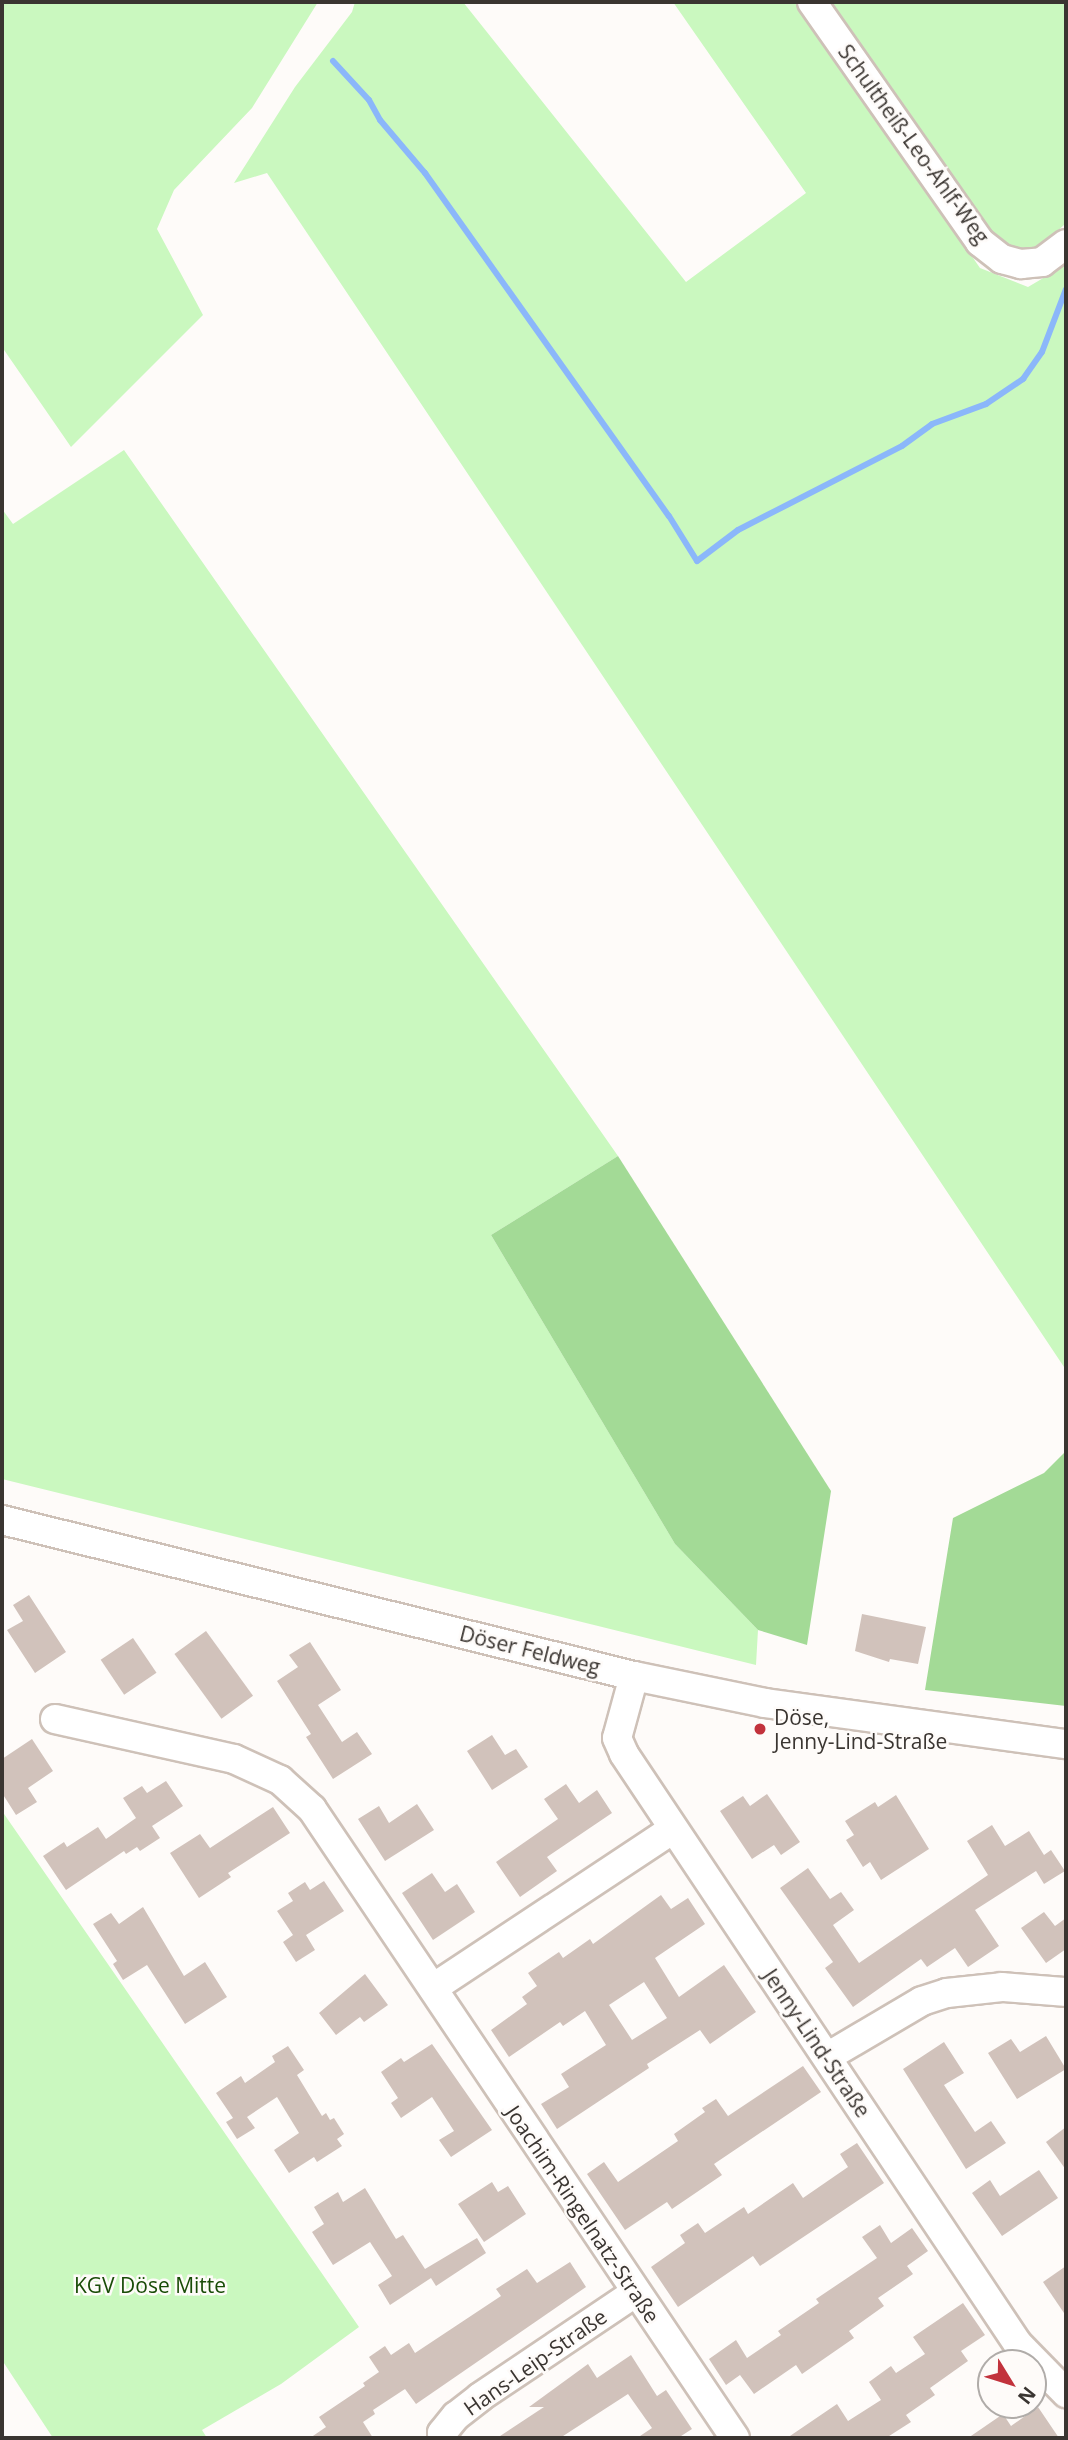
<!DOCTYPE html>
<meta charset="utf-8">
<style>
body{margin:0}
#map{position:relative;width:1068px;height:2440px;overflow:hidden;background:#fefbf9;font-family:"Open Sans",sans-serif}
div>[style]{position:absolute}
[style*='--x']{left:calc(var(--x)*1px);top:calc(var(--y)*1px);width:calc(var(--w)*1px);rotate:calc(var(--a)*1deg)}
.green>*{inset:0;background:#caf8bf}
.forest>*{inset:0;background:#a3da96}
.stream>*{height:6px;margin:-3px;padding:0 3px;transform-origin:3px;border-radius:3px;background:#8bb7fa}
.building>*{inset:0;background:#d1c2bb;transform-origin:0 0}
.roads{filter:drop-shadow(2px 0 #cec1b8) drop-shadow(-2px 0 #cec1b8) drop-shadow(0 2px #cec1b8) drop-shadow(0 -2px #cec1b8)}
.minor>*{height:28px;margin:-14px;padding:0 14px;transform-origin:14px;border-radius:14px;background:#fff}
.dots>*{width:19px;height:19px;translate:-50% -50%;box-sizing:border-box;border:4px solid #fefbf9;border-radius:50%}
span{translate:-50% -50%;white-space:nowrap;text-align:center;line-height:1.15;-webkit-text-stroke:5px #fefbf9;paint-order:stroke}
.street-label{font-size:21px;color:#3a3531}
.poi-label{font-size:21px;color:#3a3531}
.left{translate:0 -50%;text-align:left}
.park-label{font-size:21px;color:#194c07}
.frame{position:absolute;inset:0;border:4px solid #3a3531;pointer-events:none}
.north{position:absolute;left:977px;top:2349px;width:70px;height:70px;box-sizing:border-box;background:#fefbf9;border:2px solid #b0aca9;border-radius:50%;rotate:128deg;font-size:19px;font-weight:700;line-height:28px;text-align:center;color:#3a3531}
.north::after{content:'';display:block;margin:auto;width:24px;height:32px;background:#c2323c;clip-path:polygon(50% 0,100% 100%,50% 72%,0 100%)}
</style>
<div id="map">
<div class="green">
<i style="clip-path:polygon(2px 2px,318px 2px,252px 108px,174px 190px,157px 229px,203px 315px,71px 447px,2px 347px)"></i>
<i style="clip-path:polygon(355px 2px,463px 2px,686px 282px,806px 193px,673px 2px,797px 2px,980px 268px,1028px 287px,1045px 277px,1066px 258px,1066px 1370px,267px 173px,234px 183px,295px 87px,352px 12px)"></i>
<i style="clip-path:polygon(821px 2px,1066px 2px,1064px 225px,1033px 253px,999px 248px)"></i>
<i style="clip-path:polygon(124px 450px,618px 1156px,491px 1235px,675px 1544px,758px 1630px,756px 1665px,2px 1479px,2px 509px,13px 524px)"></i>
<i style="clip-path:polygon(2px 1811px,359px 2327px,281px 2384px,202px 2430px,207px 2438px,53px 2438px,2px 2360px)"></i>
</div>
<div class="forest">
<i style="clip-path:polygon(618px 1156px,831px 1491px,807px 1645px,758px 1630px,675px 1544px,491px 1235px)"></i>
<i style="clip-path:polygon(1066px 1451px,1066px 1706px,925px 1690px,953px 1518px,1044px 1473px)"></i>
</div>
<div class="stream">
<i style="--x:333;--y:61;--w:53;--a:47.3"></i>
<i style="--x:369;--y:100;--w:23;--a:61"></i>
<i style="--x:380;--y:120;--w:70;--a:49.7"></i>
<i style="--x:425;--y:173;--w:421;--a:54.6"></i>
<i style="--x:669;--y:516;--w:53;--a:58.1"></i>
<i style="--x:697;--y:561;--w:51;--a:-37.1"></i>
<i style="--x:738;--y:530;--w:184;--a:-27.1"></i>
<i style="--x:902;--y:446;--w:37;--a:-36"></i>
<i style="--x:932;--y:424;--w:58;--a:-20.3"></i>
<i style="--x:986;--y:404;--w:45;--a:-34"></i>
<i style="--x:1023;--y:379;--w:33;--a:-55"></i>
<i style="--x:1042;--y:352;--w:67;--a:-69.1"></i>
</div>
<div class="building">
<i style="clip-path:polygon(29px 1595px,66px 1652px,35px 1673px,7px 1630px,23px 1621px,13px 1605px)"></i>
<i style="clip-path:polygon(862px 1614px,926px 1627px,918px 1664px,890px 1659px,889px 1662px,855px 1651px)"></i>
<i style="left:206px;top:1631px;width:80px;height:39px;rotate:54deg"></i>
<i style="left:133px;top:1638px;width:42px;height:39px;rotate:56deg"></i>
<i style="clip-path:polygon(310px 1642px,341px 1690px,318px 1705px,342px 1742px,357px 1732px,372px 1754px,333px 1779px,306px 1737px,311px 1734px,277px 1681px,298px 1667px,289px 1655px)"></i>
<i style="clip-path:polygon(492px 1735px,505px 1755px,516px 1749px,528px 1767px,492px 1790px,467px 1751px)"></i>
<i style="clip-path:polygon(32px 1739px,53px 1771px,28px 1788px,37px 1802px,16px 1815px,2px 1793px,2px 1759px)"></i>
<i style="clip-path:polygon(166px 1781px,183px 1806px,152px 1826px,160px 1838px,140px 1851px,137px 1847px,126px 1854px,124px 1851px,66px 1890px,43px 1856px,64px 1842px,67px 1847px,98px 1827px,106px 1839px,136px 1818px,123px 1798px,142px 1786px,147px 1793px)"></i>
<i style="clip-path:polygon(566px 1784px,579px 1803px,597px 1790px,612px 1813px,547px 1857px,557px 1871px,520px 1897px,496px 1862px,558px 1819px,544px 1799px)"></i>
<i style="clip-path:polygon(767px 1794px,800px 1842px,781px 1855px,774px 1845px,752px 1859px,720px 1811px,743px 1796px,750px 1806px)"></i>
<i style="clip-path:polygon(896px 1795px,929px 1849px,881px 1880px,870px 1862px,863px 1867px,846px 1840px,854px 1835px,845px 1821px,875px 1802px,878px 1807px)"></i>
<i style="clip-path:polygon(417px 1804px,434px 1830px,385px 1861px,358px 1819px,379px 1806px,389px 1823px)"></i>
<i style="clip-path:polygon(273px 1807px,290px 1833px,228px 1873px,231px 1877px,199px 1898px,170px 1853px,200px 1834px,210px 1848px)"></i>
<i style="clip-path:polygon(992px 1825px,1005px 1846px,1029px 1831px,1044px 1855px,1051px 1850px,1065px 1871px,1044px 1884px,1036px 1871px,975px 1910px,999px 1946px,968px 1967px,955px 1948px,927px 1967px,921px 1959px,853px 2007px,825px 1968px,833px 1962px,780px 1888px,808px 1868px,830px 1899px,841px 1892px,854px 1910px,833px 1925px,859px 1963px,988px 1875px,967px 1841px)"></i>
<i style="clip-path:polygon(432px 1873px,445px 1892px,457px 1884px,475px 1912px,433px 1940px,402px 1893px)"></i>
<i style="clip-path:polygon(324px 1881px,344px 1911px,306px 1935px,315px 1950px,296px 1962px,283px 1942px,293px 1935px,277px 1911px,293px 1901px,288px 1893px,305px 1882px,310px 1890px)"></i>
<i style="clip-path:polygon(evenodd,661px 1895px,671px 1909px,688px 1898px,705px 1924px,655px 1958px,679px 1997px,724px 1965px,756px 2012px,710px 2044px,700px 2030px,647px 2064px,649px 2068px,557px 2129px,541px 2104px,569px 2087px,561px 2074px,606px 2045px,585px 2011px,563px 2026px,560px 2022px,509px 2057px,491px 2030px,527px 2004px,522px 1997px,537px 1986px,528px 1973px,559px 1952px,563px 1958px,590px 1939px,593px 1944px,661px 1895px,644px 1982px,667px 2018px,632px 2040px,609px 2005px,644px 1982px)"></i>
<i style="clip-path:polygon(143px 1907px,184px 1976px,205px 1962px,227px 1997px,185px 2024px,147px 1965px,123px 1980px,113px 1964px,117px 1961px,93px 1924px,111px 1913px,119px 1924px)"></i>
<i style="clip-path:polygon(1044px 1912px,1055px 1926px,1066px 1918px,1066px 1949px,1046px 1963px,1021px 1928px)"></i>
<i style="clip-path:polygon(365px 1974px,388px 2005px,364px 2022px,360px 2017px,336px 2035px,319px 2013px)"></i>
<i style="clip-path:polygon(1046px 2036px,1066px 2069px,1017px 2099px,988px 2053px,1011px 2039px,1020px 2052px)"></i>
<i style="clip-path:polygon(944px 2042px,964px 2073px,944px 2085px,975px 2132px,991px 2121px,1006px 2143px,966px 2169px,903px 2069px)"></i>
<i style="clip-path:polygon(432px 2044px,492px 2130px,451px 2157px,439px 2140px,454px 2131px,432px 2097px,401px 2118px,391px 2103px,398px 2098px,381px 2072px,401px 2058px,404px 2062px)"></i>
<i style="clip-path:polygon(288px 2046px,304px 2070px,297px 2075px,322px 2116px,326px 2113px,330px 2120px,334px 2118px,344px 2134px,337px 2139px,342px 2146px,317px 2162px,314px 2157px,289px 2173px,274px 2150px,299px 2133px,277px 2097px,247px 2117px,255px 2128px,237px 2139px,226px 2122px,233px 2118px,216px 2093px,241px 2076px,245px 2083px,275px 2062px,272px 2056px)"></i>
<i style="clip-path:polygon(803px 2066px,821px 2092px,714px 2164px,722px 2175px,672px 2209px,667px 2202px,625px 2230px,587px 2174px,604px 2162px,618px 2182px,678px 2141px,674px 2134px,705px 2112px,702px 2108px,716px 2099px,728px 2116px)"></i>
<i style="clip-path:polygon(1066px 2127px,1066px 2170px,1046px 2142px)"></i>
<i style="clip-path:polygon(857px 2143px,884px 2183px,760px 2266px,753px 2256px,678px 2307px,651px 2267px,685px 2243px,680px 2235px,698px 2223px,705px 2233px,744px 2207px,748px 2214px,793px 2183px,803px 2198px,848px 2167px,840px 2154px)"></i>
<i style="clip-path:polygon(1039px 2170px,1058px 2198px,1002px 2236px,972px 2193px,990px 2180px,1000px 2196px)"></i>
<i style="clip-path:polygon(492px 2182px,498px 2192px,508px 2186px,526px 2214px,484px 2242px,458px 2204px)"></i>
<i style="clip-path:polygon(365px 2188px,396px 2239px,403px 2235px,425px 2269px,477px 2238px,486px 2253px,436px 2286px,431px 2278px,390px 2305px,378px 2285px,392px 2276px,370px 2242px,333px 2265px,312px 2232px,324px 2224px,314px 2207px,338px 2192px,343px 2202px)"></i>
<i style="clip-path:polygon(880px 2225px,891px 2243px,912px 2228px,928px 2251px,907px 2266px,913px 2274px,878px 2298px,884px 2306px,849px 2331px,854px 2338px,802px 2374px,796px 2365px,754px 2394px,740px 2375px,726px 2385px,709px 2359px,736px 2340px,747px 2358px,781px 2335px,778px 2331px,819px 2303px,816px 2299px,877px 2258px,862px 2237px)"></i>
<i style="clip-path:polygon(570px 2262px,586px 2287px,416px 2404px,405px 2389px,373px 2410px,375px 2414px,363px 2422px,373px 2438px,310px 2438px,326px 2427px,319px 2417px,365px 2386px,363px 2383px,379px 2372px,369px 2357px,385px 2346px,391px 2355px,409px 2343px,415px 2353px,501px 2296px,496px 2289px,527px 2269px,537px 2283px)"></i>
<i style="clip-path:polygon(1066px 2266px,1066px 2316px,1043px 2282px)"></i>
<i style="clip-path:polygon(963px 2303px,985px 2335px,961px 2351px,968px 2361px,930px 2388px,935px 2395px,906px 2415px,911px 2422px,886px 2438px,787px 2438px,837px 2404px,848px 2421px,881px 2400px,869px 2382px,891px 2366px,896px 2373px,925px 2354px,913px 2337px)"></i>
<i style="clip-path:polygon(631px 2355px,657px 2396px,666px 2390px,692px 2429px,678px 2438px,637px 2438px,652px 2428px,628px 2394px,560px 2438px,497px 2438px,544px 2407px,529px 2407px,588px 2364px,597px 2378px)"></i>
<i style="clip-path:polygon(1038px 2407px,1059px 2438px,968px 2438px,1003px 2414px,1011px 2426px)"></i>
</div>
<div class="roads">
<div class="minor">
<i style="--x:812;--y:2;--w:293;--a:55"></i>
<i style="--x:980;--y:242;--w:28;--a:38"></i>
<i style="--x:1002;--y:259;--w:20;--a:15"></i>
<i style="--x:1021;--y:264;--w:21;--a:-5"></i>
<i style="--x:1042;--y:262;--w:30;--a:-37"></i>
<i style="--x:2;--y:1520;--w:651;--a:13.87"></i>
<i style="--x:634;--y:1676;--w:134;--a:11.6"></i>
<i style="--x:765;--y:1703;--w:304;--a:7.8"></i>
<i style="--x:634;--y:1676;--w:64;--a:105.3"></i>
<i style="--x:617;--y:1738;--w:17;--a:66"></i>
<i style="--x:624;--y:1754;--w:709;--a:56.27"></i>
<i style="--x:1018;--y:2344;--w:69;--a:45.6"></i>
<i style="--x:55;--y:1719;--w:183;--a:12.6"></i>
<i style="--x:234;--y:1759;--w:51;--a:24.5"></i>
<i style="--x:280;--y:1780;--w:43;--a:42.2"></i>
<i style="--x:312;--y:1809;--w:758;--a:56.08"></i>
<i style="--x:433;--y:1988;--w:288;--a:-33.5"></i>
<i style="--x:827;--y:2057;--w:110;--a:-30.5"></i>
<i style="--x:922;--y:2001;--w:26;--a:-18"></i>
<i style="--x:947;--y:1993;--w:55;--a:-6.2"></i>
<i style="--x:1002;--y:1987;--w:64;--a:4.5"></i>
<i style="--x:443;--y:2438;--w:5;--a:-101"></i>
<i style="--x:442;--y:2433;--w:22;--a:-51"></i>
<i style="--x:456;--y:2416;--w:31;--a:-38"></i>
<i style="--x:480;--y:2397;--w:188;--a:-33.9"></i>
</div>
</div>
<div class="dots">
<i style="left:760px;top:1729px;background:#c2323c"></i>
</div>
<div class="street-label">
<span style="left:914px;top:144px;rotate:54deg">Schultheiß-Leo-Ahlf-Weg</span>
<span style="left:530px;top:1650px;rotate:14deg">Döser Feldweg</span>
<span style="left:817px;top:2043px;rotate:56deg">Jenny-Lind-Straße</span>
<span style="left:583px;top:2214px;rotate:56deg">Joachim-Ringelnatz-Straße</span>
<span style="left:535px;top:2362px;rotate:-35deg">Hans-Leip-Straße</span>
</div>
<div class="poi-label">
<span class="left" style="left:774px;top:1729px">Döse,<br>Jenny-Lind-Straße</span>
</div>
<div class="park-label">
<span style="left:150px;top:2285px">KGV Döse Mitte</span>
</div>
<div class="frame"></div>
<div class="north">N</div>
</div>
